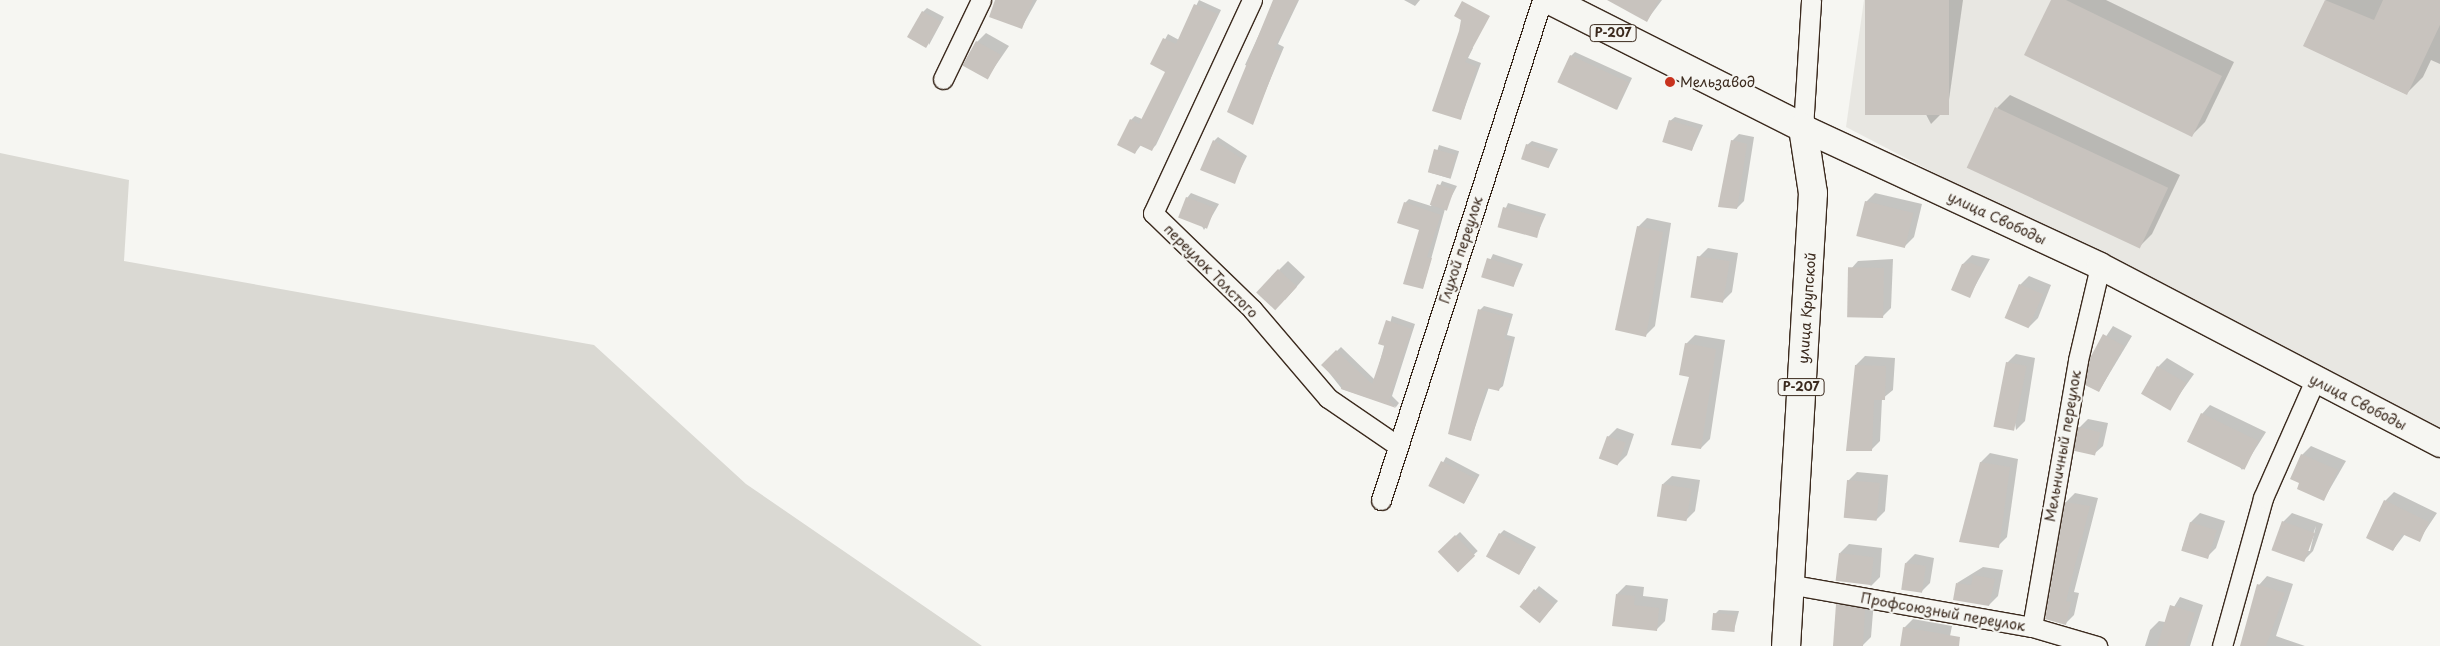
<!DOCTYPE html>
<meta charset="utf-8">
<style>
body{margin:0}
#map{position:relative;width:2440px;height:646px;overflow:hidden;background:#f6f6f2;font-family:"Playpen Sans",sans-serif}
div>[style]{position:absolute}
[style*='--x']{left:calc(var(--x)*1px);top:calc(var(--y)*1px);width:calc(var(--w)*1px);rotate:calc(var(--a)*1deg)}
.built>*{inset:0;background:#e8e7e2}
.green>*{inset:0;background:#dad9d3}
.shadow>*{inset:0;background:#0003;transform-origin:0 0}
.building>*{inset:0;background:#c8c3be;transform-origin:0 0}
.roads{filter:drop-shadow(1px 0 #3b2a1e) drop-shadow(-1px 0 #3b2a1e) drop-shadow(0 1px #3b2a1e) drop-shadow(0 -1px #3b2a1e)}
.street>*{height:19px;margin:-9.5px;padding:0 9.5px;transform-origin:9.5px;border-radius:9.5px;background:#f6f6f2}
.secondary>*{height:26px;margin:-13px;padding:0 13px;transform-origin:13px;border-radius:13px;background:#f6f6f2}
.primary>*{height:28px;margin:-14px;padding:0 14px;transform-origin:14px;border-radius:14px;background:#f6f6f2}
.dots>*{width:14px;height:14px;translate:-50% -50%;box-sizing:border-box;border:2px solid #f6f6f2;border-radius:50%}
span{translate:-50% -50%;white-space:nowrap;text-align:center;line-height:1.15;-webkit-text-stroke:4.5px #f6f6f2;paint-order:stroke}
.shield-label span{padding:1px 4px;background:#f6f6f2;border:1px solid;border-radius:4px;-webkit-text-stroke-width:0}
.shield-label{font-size:12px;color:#3b2a1e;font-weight:700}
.poi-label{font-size:14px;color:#3b2a1e}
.left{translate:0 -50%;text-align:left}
.street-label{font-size:14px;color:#3b2a1e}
</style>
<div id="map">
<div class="built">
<i style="clip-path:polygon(1864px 0,2440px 0,2440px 435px,1846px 127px)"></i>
</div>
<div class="green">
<i style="clip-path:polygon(0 153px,129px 180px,124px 261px,594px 345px,746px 484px,982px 646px,0 646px)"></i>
</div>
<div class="shadow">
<i style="clip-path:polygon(998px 0,1037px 0,1022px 27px)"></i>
<i style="clip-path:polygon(1199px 0,1221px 10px,1156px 145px,1152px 149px,1141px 145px,1135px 153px,1131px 120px,1135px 116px,1142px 119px,1167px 71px,1152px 63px,1168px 34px,1179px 40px)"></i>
<i style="clip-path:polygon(1275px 0,1299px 0,1278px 44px,1284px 47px,1252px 123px,1250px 67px,1245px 65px)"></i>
<i style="clip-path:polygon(1404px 0,1420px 0,1415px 6px)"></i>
<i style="clip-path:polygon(1627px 0,1662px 0,1647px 20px)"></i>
<i style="clip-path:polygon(1866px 0,1963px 0,1948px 107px,1931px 124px)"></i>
<i style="clip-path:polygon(2052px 0,2106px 0,2234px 62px,2205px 122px,2192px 135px)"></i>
<i style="clip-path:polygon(2326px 0,2440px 0,2440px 64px,2431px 60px,2423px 77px,2406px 94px,2305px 46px)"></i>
<i style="clip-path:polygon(927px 8px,944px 17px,929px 45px,923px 12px)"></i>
<i style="clip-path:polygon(986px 33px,1009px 46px,987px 78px,977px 42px)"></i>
<i style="clip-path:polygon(1459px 41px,1473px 48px,1468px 58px,1481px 63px,1461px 118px)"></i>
<i style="clip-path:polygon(1575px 52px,1632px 78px,1617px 110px,1571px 56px)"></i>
<i style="clip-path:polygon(2010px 95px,2180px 175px,2152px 234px,2139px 247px,1997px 108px)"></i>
<i style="clip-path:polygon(1675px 117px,1703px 125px,1692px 150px,1670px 121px)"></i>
<i style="clip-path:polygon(1739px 134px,1754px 137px,1744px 201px,1737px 208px,1732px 141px)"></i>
<i style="clip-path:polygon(1218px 137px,1247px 156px,1234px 182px,1214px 141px)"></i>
<i style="clip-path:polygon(1532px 141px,1558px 149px,1549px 167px,1527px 145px)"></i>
<i style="left:1439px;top:145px;width:21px;height:29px;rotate:17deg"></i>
<i style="clip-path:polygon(1442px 181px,1457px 186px,1445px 209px,1423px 288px,1420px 229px,1405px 203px,1409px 199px,1431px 206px)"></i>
<i style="clip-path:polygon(1191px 193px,1219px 204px,1204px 230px,1187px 198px)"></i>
<i style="clip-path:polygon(1875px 193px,1922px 204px,1914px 237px,1905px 246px,1866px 202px)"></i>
<i style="clip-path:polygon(1508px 203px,1546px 214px,1536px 237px,1498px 226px)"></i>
<i style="clip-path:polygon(1647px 218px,1671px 223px,1655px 326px,1646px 335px,1638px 227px)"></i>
<i style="clip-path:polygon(1708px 248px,1738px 253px,1732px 292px,1723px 301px,1699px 257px)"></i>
<i style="clip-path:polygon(1493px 254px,1523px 264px,1514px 285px,1483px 276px)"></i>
<i style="clip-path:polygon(1972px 255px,1990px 259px,1969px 297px,1963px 264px)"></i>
<i style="clip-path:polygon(1893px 259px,1891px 308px,1882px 317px,1850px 270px,1858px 261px)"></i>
<i style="clip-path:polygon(1288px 261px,1305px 277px,1285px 300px,1279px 270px)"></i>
<i style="clip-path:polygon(2029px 276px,2051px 285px,2038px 318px,2029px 327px,2020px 285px)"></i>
<i style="clip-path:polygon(1484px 306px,1513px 314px,1507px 335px,1515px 337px,1503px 386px,1498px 390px,1489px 387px,1471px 439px,1480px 310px)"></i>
<i style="clip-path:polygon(1392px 316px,1415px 324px,1392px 396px,1399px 403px,1396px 407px,1342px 389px,1323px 365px,1341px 347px,1375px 380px)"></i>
<i style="clip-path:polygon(2113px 326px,2132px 336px,2099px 391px,2091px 359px)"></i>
<i style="clip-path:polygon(1695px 335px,1725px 340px,1710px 439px,1701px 448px,1686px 344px)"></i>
<i style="clip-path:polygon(2016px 354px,2035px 358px,2025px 421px,2016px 430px,2007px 363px)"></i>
<i style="clip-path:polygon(1865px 356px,1895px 358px,1893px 390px,1882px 399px,1880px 441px,1871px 450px,1856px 365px)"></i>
<i style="clip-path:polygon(2167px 358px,2194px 374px,2169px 409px,2158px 367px)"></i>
<i style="clip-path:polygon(2210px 405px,2266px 432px,2242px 470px,2202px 414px)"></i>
<i style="clip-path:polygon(2088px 419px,2108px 423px,2103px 446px,2094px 454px,2079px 428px)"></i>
<i style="clip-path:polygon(1617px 428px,1634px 434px,1627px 455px,1618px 464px,1608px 437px)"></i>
<i style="clip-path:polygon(2311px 446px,2346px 461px,2324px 499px,2302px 455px)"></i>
<i style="clip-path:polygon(1990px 453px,2018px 459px,2007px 537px,1998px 546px,1961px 541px,1981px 462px)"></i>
<i style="left:1446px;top:457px;width:38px;height:32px;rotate:28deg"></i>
<i style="clip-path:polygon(1857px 472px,1888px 475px,1885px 511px,1876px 520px,1848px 481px)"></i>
<i style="clip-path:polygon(1672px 476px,1700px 480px,1695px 511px,1686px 520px,1663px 484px)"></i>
<i style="clip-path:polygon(2394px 492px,2437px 513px,2419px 540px,2405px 534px,2393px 550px,2385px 501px)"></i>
<i style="clip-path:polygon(2075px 493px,2098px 498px,2074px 592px,2079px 593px,2074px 615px,2065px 624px,2066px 502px)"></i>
<i style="clip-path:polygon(2200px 513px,2225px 521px,2216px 548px,2207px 557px,2182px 549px,2191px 522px)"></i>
<i style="clip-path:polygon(evenodd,2292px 513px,2323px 524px,2313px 551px,2304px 560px,2283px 522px,2292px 513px,2316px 526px,2310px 551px,2307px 551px,2316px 526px)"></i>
<i style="clip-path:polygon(1504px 530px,1536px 547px,1520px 573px,1500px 534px)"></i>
<i style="left:1460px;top:532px;width:26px;height:28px;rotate:47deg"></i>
<i style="clip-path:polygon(1849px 544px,1882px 548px,1880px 577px,1871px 586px,1840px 553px)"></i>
<i style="clip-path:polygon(1915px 554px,1934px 558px,1930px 583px,1921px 592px,1906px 563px)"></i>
<i style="clip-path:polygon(1983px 567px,2003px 570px,1998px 596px,1989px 605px,1957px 583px)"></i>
<i style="clip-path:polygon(2267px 576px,2293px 584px,2276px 636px,2305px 646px,2241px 646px,2259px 585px)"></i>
<i style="clip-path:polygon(1626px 585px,1644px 587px,1643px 596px,1668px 599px,1665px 621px,1656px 630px,1617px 594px)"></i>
<i style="clip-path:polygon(1539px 586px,1558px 601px,1543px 618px,1521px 607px)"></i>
<i style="clip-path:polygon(1846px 595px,1874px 600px,1871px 637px,1862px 646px,1856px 646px,1837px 604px)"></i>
<i style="clip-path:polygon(2180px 597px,2203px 605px,2190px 646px,2145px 646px,2150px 630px,2159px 621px,2165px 622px)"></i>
<i style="clip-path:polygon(1719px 610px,1739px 611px,1734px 630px,1715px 614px)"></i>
<i style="clip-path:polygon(1913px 619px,1952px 626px,1948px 646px,1901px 646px,1904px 628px)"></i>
</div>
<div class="building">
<i style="clip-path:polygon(995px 0,1033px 0,1022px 29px,989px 17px)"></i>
<i style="clip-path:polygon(1273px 0,1298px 0,1274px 49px,1281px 51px,1253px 125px,1227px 112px)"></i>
<i style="clip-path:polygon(1607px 0,1659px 0,1647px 22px)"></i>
<i style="left:1865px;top:0;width:84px;height:115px"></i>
<i style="clip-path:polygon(2051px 0,2066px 0,2222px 76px,2192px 137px,2024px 55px)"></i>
<i style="clip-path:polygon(2325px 0,2374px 20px,2383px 0,2440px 0,2440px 25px,2407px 95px,2303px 46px)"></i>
<i style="clip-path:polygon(1462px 1px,1490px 16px,1465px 62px,1477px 67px,1461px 120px,1432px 111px,1459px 31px,1461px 20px,1454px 16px)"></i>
<i style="clip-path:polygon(1194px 4px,1218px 14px,1152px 151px,1139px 145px,1135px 154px,1117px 145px,1130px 119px,1139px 124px,1165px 72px,1150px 64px,1163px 38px,1176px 44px)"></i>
<i style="left:922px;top:11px;width:22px;height:30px;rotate:30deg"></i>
<i style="left:976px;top:41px;width:29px;height:28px;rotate:29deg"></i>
<i style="left:1570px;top:55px;width:65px;height:30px;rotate:25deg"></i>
<i style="left:1995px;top:107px;width:191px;height:67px;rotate:25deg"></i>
<i style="left:1669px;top:120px;width:31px;height:23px;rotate:17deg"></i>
<i style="clip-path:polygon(1213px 140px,1244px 160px,1235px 184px,1200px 170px)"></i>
<i style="clip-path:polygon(1731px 140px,1747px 144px,1737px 209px,1718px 207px)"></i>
<i style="left:1526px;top:144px;width:29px;height:16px;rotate:18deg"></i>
<i style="left:1434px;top:149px;width:23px;height:24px;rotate:15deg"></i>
<i style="left:1437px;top:184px;width:18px;height:22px;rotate:19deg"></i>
<i style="left:1186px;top:197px;width:31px;height:22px;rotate:21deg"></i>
<i style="left:1865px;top:201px;width:50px;height:36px;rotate:14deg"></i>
<i style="clip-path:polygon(1404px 202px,1441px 215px,1427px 257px,1432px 258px,1423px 289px,1403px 284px,1419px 230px,1397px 223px)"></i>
<i style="left:1503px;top:207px;width:41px;height:21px;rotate:15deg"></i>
<i style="clip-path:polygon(1637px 226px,1663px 232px,1646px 337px,1615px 330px)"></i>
<i style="left:1697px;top:256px;width:33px;height:42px;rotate:9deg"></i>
<i style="left:1487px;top:258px;width:34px;height:20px;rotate:17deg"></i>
<i style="clip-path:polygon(1971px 263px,1983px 268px,1970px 298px,1951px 290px,1962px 264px)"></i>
<i style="left:1884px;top:268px;width:50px;height:36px;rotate:91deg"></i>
<i style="left:1278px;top:269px;width:26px;height:32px;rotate:43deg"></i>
<i style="left:2019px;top:284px;width:26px;height:37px;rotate:23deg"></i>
<i style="clip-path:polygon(1478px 309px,1510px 318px,1504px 339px,1511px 341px,1499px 391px,1486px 388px,1471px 441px,1448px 434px)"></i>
<i style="clip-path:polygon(1386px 320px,1412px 329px,1389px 401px,1396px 408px,1341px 389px,1342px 385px,1321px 365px,1336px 350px,1372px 384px,1385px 346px,1378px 344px)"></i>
<i style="clip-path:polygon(2103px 334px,2124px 346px,2099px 392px,2085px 385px,2090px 358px)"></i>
<i style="clip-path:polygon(1685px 343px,1716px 349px,1701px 449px,1671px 445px,1689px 377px,1679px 375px)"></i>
<i style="left:2006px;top:362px;width:21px;height:66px;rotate:11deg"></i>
<i style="clip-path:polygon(1855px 365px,1886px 366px,1885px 400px,1874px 400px,1872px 451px,1846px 451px)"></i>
<i style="left:2157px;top:366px;width:34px;height:32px;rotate:30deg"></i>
<i style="left:2201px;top:413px;width:64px;height:32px;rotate:26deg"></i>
<i style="left:2078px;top:427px;width:23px;height:24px;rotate:13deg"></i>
<i style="left:1607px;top:436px;width:20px;height:24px;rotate:20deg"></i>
<i style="clip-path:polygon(2301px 454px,2338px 470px,2324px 501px,2297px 489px,2299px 483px,2290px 479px)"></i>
<i style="left:1441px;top:461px;width:40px;height:28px;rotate:27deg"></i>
<i style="clip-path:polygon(1980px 462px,2010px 467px,1999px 548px,1959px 542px)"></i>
<i style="left:1847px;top:480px;width:33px;height:38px;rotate:5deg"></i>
<i style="left:1662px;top:484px;width:30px;height:33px;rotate:9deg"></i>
<i style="clip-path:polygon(2384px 500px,2429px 522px,2420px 542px,2402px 534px,2393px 551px,2366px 538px)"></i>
<i style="clip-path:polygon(2065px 502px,2090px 506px,2066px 601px,2071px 602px,2066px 625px,2045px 619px)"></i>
<i style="left:2282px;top:521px;width:35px;height:31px;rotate:20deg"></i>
<i style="left:2190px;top:522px;width:28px;height:30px;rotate:17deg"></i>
<i style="left:1499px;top:533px;width:38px;height:27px;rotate:29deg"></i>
<i style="left:1455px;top:535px;width:29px;height:24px;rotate:46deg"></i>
<i style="left:1839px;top:553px;width:35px;height:28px;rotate:7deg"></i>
<i style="left:1905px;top:563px;width:21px;height:27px;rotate:8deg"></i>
<i style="clip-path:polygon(1973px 575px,1995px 579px,1989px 606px,1953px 600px,1956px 583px,1971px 585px)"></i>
<i style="clip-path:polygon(2257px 584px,2285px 593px,2266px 646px,2240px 646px)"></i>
<i style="left:1534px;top:589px;width:26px;height:23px;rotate:39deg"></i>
<i style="clip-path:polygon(1616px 594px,1635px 596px,1634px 605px,1659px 608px,1657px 631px,1612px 626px)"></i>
<i style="clip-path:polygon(1836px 604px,1865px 609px,1863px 646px,1833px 646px)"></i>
<i style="clip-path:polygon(2170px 605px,2195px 613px,2185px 646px,2157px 646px)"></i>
<i style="left:1713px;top:613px;width:23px;height:17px;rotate:5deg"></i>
<i style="clip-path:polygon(1903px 627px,1960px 637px,1959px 646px,1900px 646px)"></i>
</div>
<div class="roads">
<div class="street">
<i style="--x:1252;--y:0;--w:235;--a:114.9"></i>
<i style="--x:1153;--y:213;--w:138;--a:44.1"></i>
<i style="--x:1252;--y:309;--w:117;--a:49.5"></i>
<i style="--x:1328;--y:398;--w:85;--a:34.4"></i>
<i style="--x:943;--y:79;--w:88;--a:-64.3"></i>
<i style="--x:1803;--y:128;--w:128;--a:-86.4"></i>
<i style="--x:1381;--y:500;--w:525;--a:-72.15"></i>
<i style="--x:1788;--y:584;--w:248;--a:10"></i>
<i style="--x:2032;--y:627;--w:68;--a:16.3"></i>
<i style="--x:2032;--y:627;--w:271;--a:-80.2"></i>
<i style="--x:2078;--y:360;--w:97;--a:-76.8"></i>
<i style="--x:2222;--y:646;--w:154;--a:-74.5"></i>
<i style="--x:2263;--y:498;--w:129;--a:-66.2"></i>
</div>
<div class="secondary">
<i style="--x:1803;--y:128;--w:327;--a:24.9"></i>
<i style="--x:2100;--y:266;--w:384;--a:27.6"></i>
</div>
<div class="primary">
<i style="--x:1550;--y:0;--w:284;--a:26.8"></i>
<i style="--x:1803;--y:128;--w:66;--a:81.3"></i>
<i style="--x:1813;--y:193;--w:454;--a:93.4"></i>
</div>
</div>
<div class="dots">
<i style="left:1670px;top:82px;background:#c8321e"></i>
</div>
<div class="shield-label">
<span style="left:1613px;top:33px">Р-207</span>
<span style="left:1801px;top:387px">Р-207</span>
</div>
<div class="poi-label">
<span class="left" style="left:1680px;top:82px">Мельзавод</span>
</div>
<div class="street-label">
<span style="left:1997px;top:218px;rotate:25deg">улица Свободы</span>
<span style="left:1461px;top:250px;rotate:-72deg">Глухой переулок</span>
<span style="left:1211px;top:271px;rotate:45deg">переулок Толстого</span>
<span style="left:1807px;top:308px;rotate:-86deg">улица Крупской</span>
<span style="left:2358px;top:402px;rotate:27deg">улица Свободы</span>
<span style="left:2063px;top:446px;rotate:-80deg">Мельничный переулок</span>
<span style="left:1943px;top:612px;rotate:10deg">Профсоюзный переулок</span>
</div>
</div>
